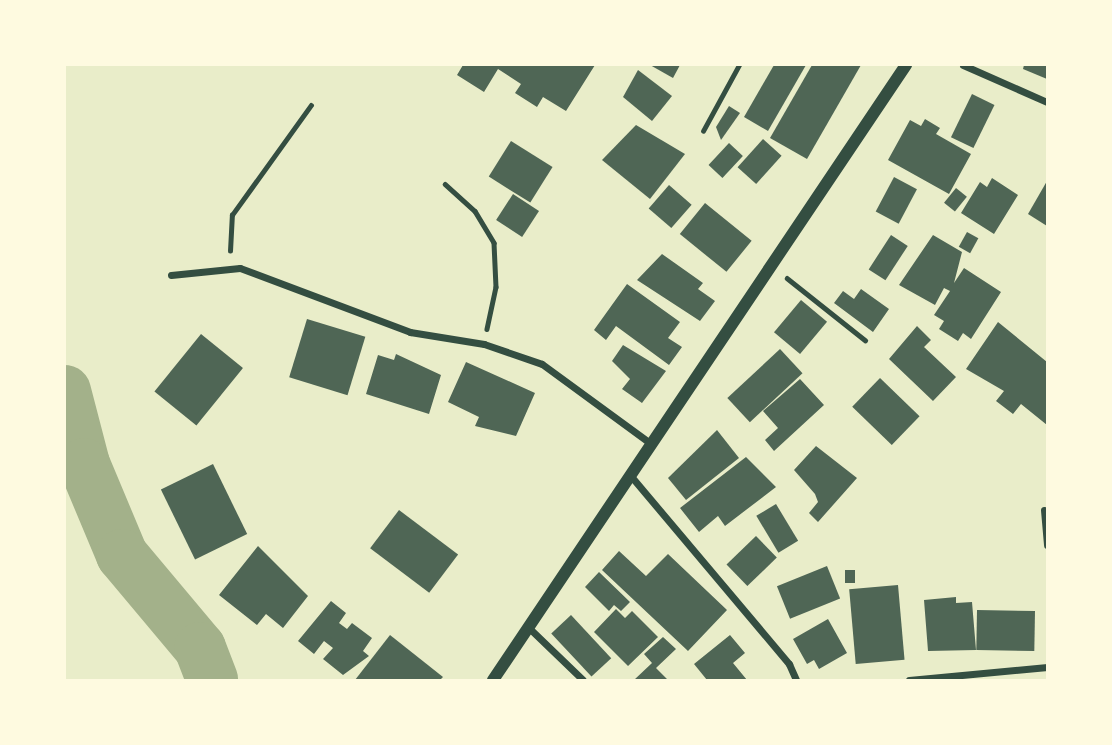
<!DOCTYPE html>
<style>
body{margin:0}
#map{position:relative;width:1112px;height:745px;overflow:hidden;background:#e9edc9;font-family:"Source Sans 3",sans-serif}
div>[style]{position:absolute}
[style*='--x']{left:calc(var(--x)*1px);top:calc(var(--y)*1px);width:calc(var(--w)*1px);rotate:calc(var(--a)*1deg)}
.stream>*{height:9px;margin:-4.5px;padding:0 4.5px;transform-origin:4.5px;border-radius:4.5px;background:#a3b18a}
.river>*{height:52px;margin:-26px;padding:0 26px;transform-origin:26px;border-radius:26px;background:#a3b18a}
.building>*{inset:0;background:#4f6655;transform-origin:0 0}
.path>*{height:4.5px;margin:-2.25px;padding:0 2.25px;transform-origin:2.25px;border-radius:2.25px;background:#344e41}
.minor>*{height:7px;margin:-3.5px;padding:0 3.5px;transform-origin:3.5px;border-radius:3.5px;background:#344e41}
.tertiary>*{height:12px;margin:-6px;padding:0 6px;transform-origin:6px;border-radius:6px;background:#344e41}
span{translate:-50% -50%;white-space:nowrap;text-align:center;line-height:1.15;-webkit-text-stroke:6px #fefae0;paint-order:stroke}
.frame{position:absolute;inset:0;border:66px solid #fefae0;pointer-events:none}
</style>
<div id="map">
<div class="stream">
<i style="--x:65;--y:481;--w:25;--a:-27"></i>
</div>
<div class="river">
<i style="--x:65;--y:391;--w:75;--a:75.4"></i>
<i style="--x:84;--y:464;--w:99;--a:67.3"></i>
<i style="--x:122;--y:555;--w:121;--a:50"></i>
<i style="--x:200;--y:648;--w:34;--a:69"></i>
</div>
<div class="building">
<i style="clip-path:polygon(463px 65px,595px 65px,566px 111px,543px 97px,537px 107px,515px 93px,521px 84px,498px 69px,484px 92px,457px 75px)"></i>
<i style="clip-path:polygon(650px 65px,680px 65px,673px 78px)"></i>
<i style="clip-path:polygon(774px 65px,806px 65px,768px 131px,744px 117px)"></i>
<i style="clip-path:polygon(812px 65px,861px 65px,807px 159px,770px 138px)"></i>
<i style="clip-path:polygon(1024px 65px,1047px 65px,1047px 79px,1023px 69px)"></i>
<i style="clip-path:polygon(638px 70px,672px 96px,652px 121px,623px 97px)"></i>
<i style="left:972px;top:94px;width:25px;height:48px;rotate:26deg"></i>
<i style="clip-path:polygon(729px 106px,740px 113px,721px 140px,716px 127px)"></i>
<i style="clip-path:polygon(925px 119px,940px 128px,936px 134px,971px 154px,949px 194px,888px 160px,910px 120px,921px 126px)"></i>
<i style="clip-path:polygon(636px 125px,685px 154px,650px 199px,602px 160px)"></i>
<i style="left:763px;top:139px;width:25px;height:38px;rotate:42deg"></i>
<i style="left:511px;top:141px;width:49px;height:42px;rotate:32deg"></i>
<i style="left:729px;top:143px;width:19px;height:30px;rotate:43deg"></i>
<i style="left:894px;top:177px;width:26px;height:39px;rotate:28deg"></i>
<i style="clip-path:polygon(992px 178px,1018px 195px,994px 234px,961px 213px,980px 182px,987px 187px)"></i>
<i style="clip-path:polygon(1047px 181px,1047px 226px,1028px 214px)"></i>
<i style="left:669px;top:185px;width:30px;height:31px;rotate:41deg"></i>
<i style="left:956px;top:188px;width:14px;height:19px;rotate:39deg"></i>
<i style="left:513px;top:194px;width:31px;height:31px;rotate:33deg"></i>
<i style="left:705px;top:203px;width:60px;height:40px;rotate:39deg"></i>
<i style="left:967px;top:232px;width:13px;height:17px;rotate:29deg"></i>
<i style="left:891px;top:235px;width:20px;height:41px;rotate:33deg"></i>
<i style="clip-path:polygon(933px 235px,962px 252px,954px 283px,964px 268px,1001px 292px,971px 339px,963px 333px,958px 341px,939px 329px,944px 321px,934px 315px,950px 291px,944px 288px,935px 305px,899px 285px)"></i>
<i style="clip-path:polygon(662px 254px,703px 283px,698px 289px,715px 301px,700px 321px,637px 280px)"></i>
<i style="clip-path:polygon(627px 284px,680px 322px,668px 338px,682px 347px,669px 365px,616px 326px,606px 340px,594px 330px)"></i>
<i style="clip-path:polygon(861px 289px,889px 309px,873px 332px,834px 303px,843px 291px,854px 299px)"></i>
<i style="left:801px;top:300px;width:34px;height:42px;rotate:40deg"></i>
<i style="left:307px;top:319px;width:61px;height:61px;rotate:17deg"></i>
<i style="clip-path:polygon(998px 322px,1047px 362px,1047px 425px,1021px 404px,1013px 414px,996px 401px,1004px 391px,966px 369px)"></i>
<i style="clip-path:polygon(917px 326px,931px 340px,924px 347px,956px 377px,933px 401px,889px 359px)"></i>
<i style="left:201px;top:334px;width:54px;height:74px;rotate:39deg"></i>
<i style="clip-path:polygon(623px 345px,666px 371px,642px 403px,622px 389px,630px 379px,612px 361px)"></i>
<i style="left:780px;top:349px;width:33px;height:72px;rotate:47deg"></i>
<i style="clip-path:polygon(396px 354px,441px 375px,429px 414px,366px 394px,378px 355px,394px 360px)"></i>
<i style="clip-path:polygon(466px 362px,535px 393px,516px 436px,475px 426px,479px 417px,448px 402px)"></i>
<i style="left:880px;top:378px;width:55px;height:40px;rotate:44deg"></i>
<i style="clip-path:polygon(800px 379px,824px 405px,774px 451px,765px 440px,778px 428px,763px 411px)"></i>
<i style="clip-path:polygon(717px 430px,739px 458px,686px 500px,668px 478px)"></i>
<i style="clip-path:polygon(816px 446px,857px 478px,818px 522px,809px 513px,818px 502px,815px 494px,794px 470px)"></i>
<i style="clip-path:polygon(746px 457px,776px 487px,725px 526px,718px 516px,699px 532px,680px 508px)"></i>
<i style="left:213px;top:464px;width:78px;height:58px;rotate:64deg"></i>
<i style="left:776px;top:504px;width:43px;height:23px;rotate:59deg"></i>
<i style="left:399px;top:510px;width:74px;height:48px;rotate:37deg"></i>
<i style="left:756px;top:536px;width:30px;height:41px;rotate:46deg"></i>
<i style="clip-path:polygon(258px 546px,308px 596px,283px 628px,266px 614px,257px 625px,219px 595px)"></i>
<i style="clip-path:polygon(619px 551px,646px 576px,668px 554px,727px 610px,688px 651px,602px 570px)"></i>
<i style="left:827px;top:566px;width:35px;height:54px;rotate:68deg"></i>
<i style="left:845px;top:570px;width:10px;height:13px"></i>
<i style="clip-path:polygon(599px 572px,630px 602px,621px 611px,614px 605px,609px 611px,585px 587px)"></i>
<i style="left:898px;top:585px;width:75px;height:49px;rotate:85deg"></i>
<i style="clip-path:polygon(956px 597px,956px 603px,972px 602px,976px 650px,928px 651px,924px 600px)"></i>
<i style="clip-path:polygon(331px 601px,346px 613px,339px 623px,347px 629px,352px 623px,372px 638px,363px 651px,369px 656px,343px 675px,323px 659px,333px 648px,324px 641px,314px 654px,298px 641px)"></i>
<i style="clip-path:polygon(616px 609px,625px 618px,632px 611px,658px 637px,628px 666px,594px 632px)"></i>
<i style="left:1035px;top:611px;width:40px;height:58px;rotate:91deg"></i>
<i style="left:571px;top:615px;width:59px;height:27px;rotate:47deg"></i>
<i style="clip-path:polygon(828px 619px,847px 653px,819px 669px,814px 660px,807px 664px,793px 639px)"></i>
<i style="clip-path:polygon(390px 635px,443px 677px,440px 680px,355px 680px)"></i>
<i style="clip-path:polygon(730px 635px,745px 653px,733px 663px,747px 680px,707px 680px,694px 664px)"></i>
<i style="clip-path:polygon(663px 637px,676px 649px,656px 668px,668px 680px,634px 680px,652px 663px,644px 654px)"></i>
</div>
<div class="path">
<i style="--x:703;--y:131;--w:75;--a:-61.4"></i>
<i style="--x:445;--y:184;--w:40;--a:42"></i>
<i style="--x:475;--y:211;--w:37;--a:59"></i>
<i style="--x:494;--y:243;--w:44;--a:87.4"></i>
<i style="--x:496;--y:287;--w:43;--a:102.1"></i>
<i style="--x:230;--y:251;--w:36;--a:-87"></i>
<i style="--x:232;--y:215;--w:135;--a:-54.3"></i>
<i style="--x:787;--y:278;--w:100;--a:38.5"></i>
</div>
<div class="minor">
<i style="--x:963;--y:65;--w:92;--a:23.8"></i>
<i style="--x:171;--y:275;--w:69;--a:-5.8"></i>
<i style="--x:240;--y:268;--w:182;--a:20.6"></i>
<i style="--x:410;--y:332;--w:75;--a:9.2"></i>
<i style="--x:484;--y:344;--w:61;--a:19"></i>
<i style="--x:542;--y:364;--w:134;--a:36.2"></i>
<i style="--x:630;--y:475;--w:247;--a:49.9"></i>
<i style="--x:789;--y:664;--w:17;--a:66"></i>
<i style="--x:1044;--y:510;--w:35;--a:85"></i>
<i style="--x:528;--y:627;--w:76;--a:43.9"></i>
<i style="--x:909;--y:680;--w:139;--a:-5.4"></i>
</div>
<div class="tertiary">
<i style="--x:493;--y:680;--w:741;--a:-56.12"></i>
</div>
<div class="frame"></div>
</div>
